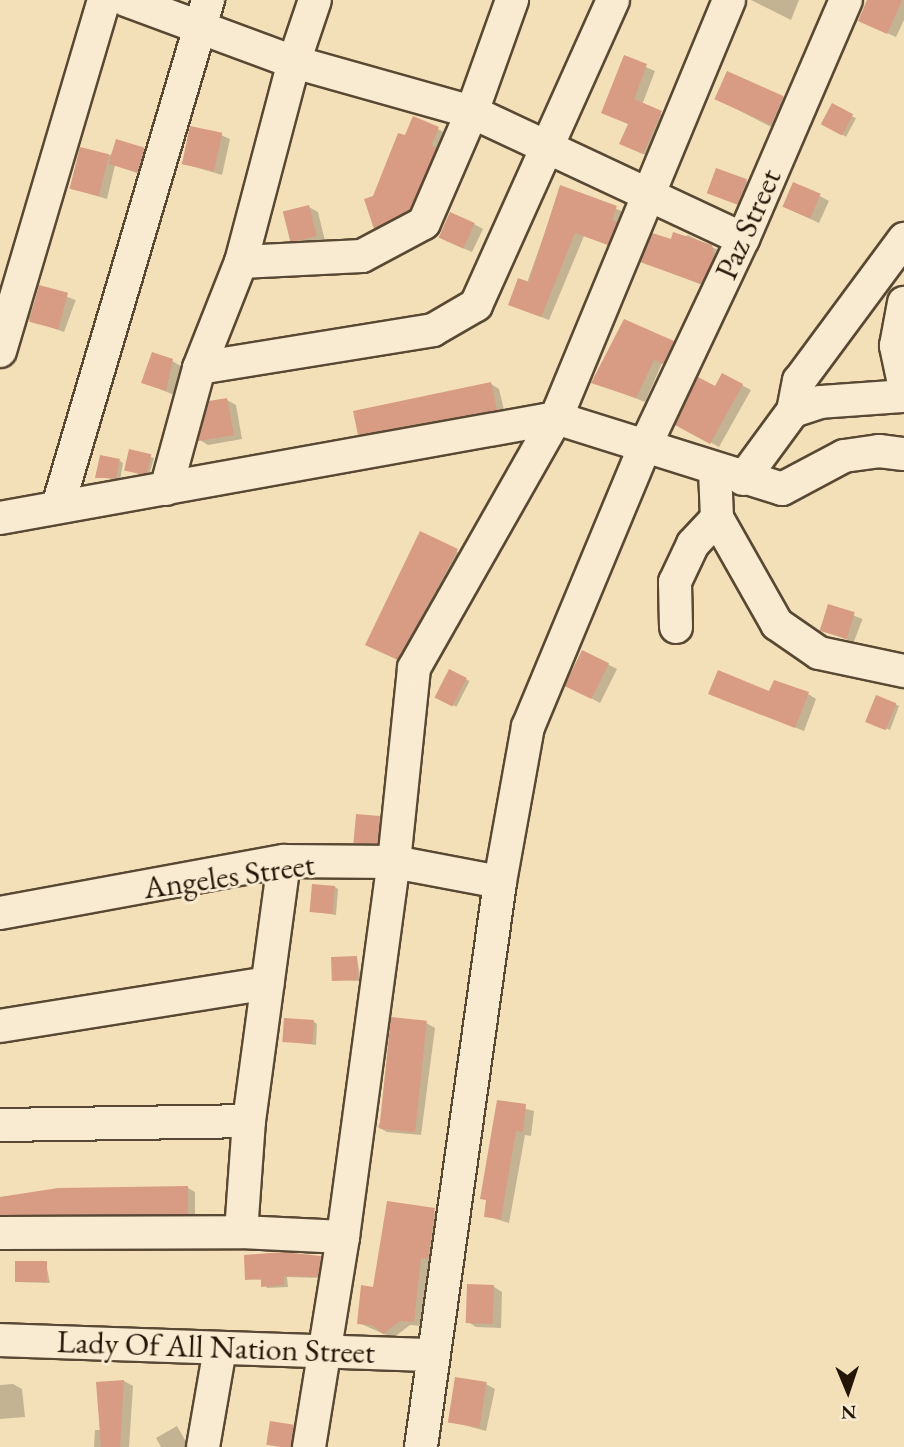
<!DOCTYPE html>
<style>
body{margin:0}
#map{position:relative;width:904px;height:1447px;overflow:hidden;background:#f4e0b8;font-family:"EB Garamond",serif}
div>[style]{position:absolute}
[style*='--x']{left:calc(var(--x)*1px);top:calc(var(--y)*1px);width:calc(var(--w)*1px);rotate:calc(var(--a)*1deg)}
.shadow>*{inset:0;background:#0003;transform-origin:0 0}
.building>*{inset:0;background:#d89b83;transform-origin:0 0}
.roads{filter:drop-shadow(2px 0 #594833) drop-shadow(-2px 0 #594833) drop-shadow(0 2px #594833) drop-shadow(0 -2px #594833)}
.street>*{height:32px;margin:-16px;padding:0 16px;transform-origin:16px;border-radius:16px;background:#f8ebd1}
span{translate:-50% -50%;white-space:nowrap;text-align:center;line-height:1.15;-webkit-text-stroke:6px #f8ebd1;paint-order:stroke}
.street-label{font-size:32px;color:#251507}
.north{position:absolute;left:813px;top:1356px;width:70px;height:70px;-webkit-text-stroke:5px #f8ebd1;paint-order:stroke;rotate:178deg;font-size:19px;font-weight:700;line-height:28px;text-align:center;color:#251507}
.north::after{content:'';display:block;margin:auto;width:24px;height:32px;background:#251507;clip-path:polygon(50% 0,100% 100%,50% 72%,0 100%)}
</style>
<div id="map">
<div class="shadow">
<i style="clip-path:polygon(751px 0,799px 0,791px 20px)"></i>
<i style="clip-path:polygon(869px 0,904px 0,904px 20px,896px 37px,869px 25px)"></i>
<i style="clip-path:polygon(625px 58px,655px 71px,642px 105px,669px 118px,652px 158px,630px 148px,629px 124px,603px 113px)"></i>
<i style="clip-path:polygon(783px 97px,792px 102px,779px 131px,717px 99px)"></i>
<i style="left:833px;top:106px;width:26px;height:21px;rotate:28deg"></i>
<i style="clip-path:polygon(414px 118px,446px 133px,418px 214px,383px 232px,375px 228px)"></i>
<i style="clip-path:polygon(221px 135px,230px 139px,222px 175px,181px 163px)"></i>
<i style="clip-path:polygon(144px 149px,148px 152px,141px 174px,115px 165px,107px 199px,69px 188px,108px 155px)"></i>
<i style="clip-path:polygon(746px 181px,755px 186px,747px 208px,708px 193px)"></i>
<i style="clip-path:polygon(561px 187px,624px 212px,619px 224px,624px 228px,616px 248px,584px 236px,549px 320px,518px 308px)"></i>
<i style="clip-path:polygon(820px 196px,829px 201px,819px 223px,793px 211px)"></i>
<i style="clip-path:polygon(309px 207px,318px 212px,325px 241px,300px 245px,292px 240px)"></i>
<i style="clip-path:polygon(474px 224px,483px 229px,472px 252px,446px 241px)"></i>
<i style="clip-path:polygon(688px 235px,720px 251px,710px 288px,643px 262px)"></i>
<i style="left:40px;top:287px;width:38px;height:34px;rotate:20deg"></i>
<i style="clip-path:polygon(625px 322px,681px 347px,672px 367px,662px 363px,645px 402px,593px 382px)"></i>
<i style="clip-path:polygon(172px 361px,181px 366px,174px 395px,143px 382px)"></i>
<i style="clip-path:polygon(723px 375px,751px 390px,719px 447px,678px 424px,715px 389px)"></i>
<i style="clip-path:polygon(491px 384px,499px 389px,505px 414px,368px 439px,359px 434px)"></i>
<i style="clip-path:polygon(227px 400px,236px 405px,242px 439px,208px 445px,200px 440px)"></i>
<i style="left:130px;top:451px;width:25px;height:18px;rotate:16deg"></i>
<i style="clip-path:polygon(120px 461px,123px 463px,120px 480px,97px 477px)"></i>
<i style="clip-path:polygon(420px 534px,470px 558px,411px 666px,380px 651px)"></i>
<i style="left:829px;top:606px;width:36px;height:25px;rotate:21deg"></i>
<i style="clip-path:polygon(583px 652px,617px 669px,600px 703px,576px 690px)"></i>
<i style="left:450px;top:671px;width:22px;height:29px;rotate:27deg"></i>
<i style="clip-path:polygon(710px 694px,808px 694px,816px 699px,804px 731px)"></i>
<i style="clip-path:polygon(895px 704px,899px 706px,890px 730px,871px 723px)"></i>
<i style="clip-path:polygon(380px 818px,388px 823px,386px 847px,354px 842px)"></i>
<i style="clip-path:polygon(335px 887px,338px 889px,336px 915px,312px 911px)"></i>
<i style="clip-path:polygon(357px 958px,361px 981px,334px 980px)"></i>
<i style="clip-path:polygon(314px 1022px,317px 1024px,316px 1045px,284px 1041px)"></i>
<i style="clip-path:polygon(426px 1023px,435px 1028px,421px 1135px,387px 1132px,378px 1127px)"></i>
<i style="clip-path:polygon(498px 1102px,534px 1111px,531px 1136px,525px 1135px,509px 1223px,486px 1216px)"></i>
<i style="clip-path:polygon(91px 1188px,188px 1188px,195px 1192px,195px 1217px,0 1221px,0 1197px)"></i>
<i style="clip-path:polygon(388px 1203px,443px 1215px,436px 1262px,429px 1261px,422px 1326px,410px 1325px,393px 1338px,359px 1323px,374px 1289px)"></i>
<i style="clip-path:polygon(246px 1256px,321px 1258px,324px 1260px,321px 1278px,287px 1277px,288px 1287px,267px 1288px,263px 1280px,247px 1279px)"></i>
<i style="clip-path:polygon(46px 1263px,50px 1283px,17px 1282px)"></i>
<i style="clip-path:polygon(494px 1287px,502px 1292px,501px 1328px,476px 1327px,468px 1322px)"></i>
<i style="clip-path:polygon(124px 1381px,133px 1386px,129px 1447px,94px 1447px,95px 1430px,102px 1430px,98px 1384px)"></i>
<i style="clip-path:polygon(13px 1384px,22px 1389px,25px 1417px,0 1419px,0 1385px)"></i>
<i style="clip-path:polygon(486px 1384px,495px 1389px,486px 1431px,449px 1421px)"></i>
<i style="clip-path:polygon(177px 1426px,189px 1447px,161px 1447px,156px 1438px)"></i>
<i style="clip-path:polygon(293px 1427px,297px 1429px,295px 1447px,268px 1444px)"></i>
</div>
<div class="building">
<i style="clip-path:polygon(867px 0,902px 0,887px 34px,858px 21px)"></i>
<i style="clip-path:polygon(624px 55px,647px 64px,634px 99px,662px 111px,643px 154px,619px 144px,628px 124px,601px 113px)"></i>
<i style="left:727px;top:71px;width:62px;height:31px;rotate:24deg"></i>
<i style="left:832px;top:103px;width:24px;height:24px;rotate:28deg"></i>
<i style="clip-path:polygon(413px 116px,439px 127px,431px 146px,437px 148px,410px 210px,374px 229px,364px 199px,373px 196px,398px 133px,405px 135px)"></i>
<i style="left:190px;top:126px;width:33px;height:39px;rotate:12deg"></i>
<i style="left:116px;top:139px;width:30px;height:26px;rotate:17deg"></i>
<i style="left:80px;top:147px;width:30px;height:43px;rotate:14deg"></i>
<i style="left:716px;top:168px;width:33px;height:27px;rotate:20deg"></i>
<i style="left:793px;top:182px;width:30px;height:27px;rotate:23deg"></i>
<i style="clip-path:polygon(560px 185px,617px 206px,612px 220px,617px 222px,608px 245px,575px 233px,541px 317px,508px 305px,518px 278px,529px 282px)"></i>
<i style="left:309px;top:205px;width:32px;height:27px;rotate:76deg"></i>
<i style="left:450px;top:212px;width:27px;height:28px;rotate:24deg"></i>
<i style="clip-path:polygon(673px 232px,712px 245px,714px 257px,701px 284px,640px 262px,652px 233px,671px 239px)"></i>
<i style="left:39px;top:285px;width:30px;height:38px;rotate:15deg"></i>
<i style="clip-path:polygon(624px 319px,674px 341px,663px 364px,654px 360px,636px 398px,591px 383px)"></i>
<i style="clip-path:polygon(152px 352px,173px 359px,166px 391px,141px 383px)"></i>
<i style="clip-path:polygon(722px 373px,743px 384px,710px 444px,675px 425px,698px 377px,715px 386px)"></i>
<i style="clip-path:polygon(491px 382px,497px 410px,358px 435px,353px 411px)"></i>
<i style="clip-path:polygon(227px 398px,234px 435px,198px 441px,209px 401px)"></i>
<i style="left:129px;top:449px;width:23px;height:22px;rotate:13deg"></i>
<i style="clip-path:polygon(100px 455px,120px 459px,116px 478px,95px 478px)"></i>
<i style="clip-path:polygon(420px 531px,458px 549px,398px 660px,365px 645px)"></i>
<i style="left:828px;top:604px;width:28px;height:28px;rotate:17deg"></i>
<i style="left:582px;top:650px;width:30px;height:40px;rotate:26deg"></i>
<i style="left:449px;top:669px;width:20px;height:32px;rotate:27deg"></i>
<i style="clip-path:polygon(718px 670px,769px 691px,774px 680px,809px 692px,795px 728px,708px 694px)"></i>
<i style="left:876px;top:695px;width:22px;height:29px;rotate:22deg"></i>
<i style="left:356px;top:814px;width:24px;height:29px;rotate:5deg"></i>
<i style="left:312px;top:884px;width:23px;height:28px;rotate:5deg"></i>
<i style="left:357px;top:956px;width:24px;height:26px;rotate:88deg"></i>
<i style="left:391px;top:1017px;width:36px;height:112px;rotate:6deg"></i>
<i style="left:284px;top:1018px;width:30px;height:24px;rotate:4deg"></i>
<i style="clip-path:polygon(497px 1100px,526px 1104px,523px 1132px,516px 1131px,501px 1219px,484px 1217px,486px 1200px,480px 1199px)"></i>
<i style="clip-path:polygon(188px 1186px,188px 1214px,0 1215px,0 1197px,58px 1188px)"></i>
<i style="clip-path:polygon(387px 1201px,435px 1208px,428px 1259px,421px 1258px,414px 1322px,400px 1321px,383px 1334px,372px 1325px,357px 1324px,361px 1285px,373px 1287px)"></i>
<i style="clip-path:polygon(283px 1252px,321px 1256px,318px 1277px,284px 1276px,284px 1285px,261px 1287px,261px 1279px,245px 1280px,244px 1255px)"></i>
<i style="left:47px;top:1261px;width:21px;height:32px;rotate:90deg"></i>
<i style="left:467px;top:1284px;width:27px;height:39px;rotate:2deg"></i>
<i style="left:455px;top:1377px;width:32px;height:46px;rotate:9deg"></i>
<i style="clip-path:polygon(124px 1380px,120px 1447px,101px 1447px,96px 1382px)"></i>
<i style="left:270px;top:1421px;width:24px;height:24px;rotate:9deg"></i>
</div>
<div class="roads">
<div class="street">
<i style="--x:126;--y:0;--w:179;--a:20.3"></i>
<i style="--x:294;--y:62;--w:185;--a:15.7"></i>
<i style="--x:472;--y:112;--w:299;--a:25.1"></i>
<i style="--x:241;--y:262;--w:121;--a:-2.8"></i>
<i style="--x:362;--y:256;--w:70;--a:-28"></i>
<i style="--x:424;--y:223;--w:121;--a:-66.6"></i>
<i style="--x:472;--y:112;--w:119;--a:-70.3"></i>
<i style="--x:0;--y:351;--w:366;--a:-73.5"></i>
<i style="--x:199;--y:368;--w:237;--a:-9.2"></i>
<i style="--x:433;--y:330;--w:50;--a:-30.2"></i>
<i style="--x:476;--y:305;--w:334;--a:-65.8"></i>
<i style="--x:903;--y:379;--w:34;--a:-102"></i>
<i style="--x:896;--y:346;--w:44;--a:-79.5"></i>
<i style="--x:793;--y:411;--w:31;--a:-79"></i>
<i style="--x:799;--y:381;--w:177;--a:-53.5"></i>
<i style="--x:715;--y:470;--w:48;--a:87.6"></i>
<i style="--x:717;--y:518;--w:122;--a:60.5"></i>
<i style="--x:777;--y:624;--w:51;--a:34.6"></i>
<i style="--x:819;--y:653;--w:87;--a:12"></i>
<i style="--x:743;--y:479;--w:84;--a:-53.7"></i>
<i style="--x:793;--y:411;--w:28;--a:-18"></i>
<i style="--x:820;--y:402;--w:84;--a:-4.1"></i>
<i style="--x:166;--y:489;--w:125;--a:-74.7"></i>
<i style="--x:199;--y:368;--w:114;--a:-68.4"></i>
<i style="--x:241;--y:262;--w:207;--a:-75.2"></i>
<i style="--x:294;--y:62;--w:65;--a:-71.3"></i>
<i style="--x:58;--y:506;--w:528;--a:-73.49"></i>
<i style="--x:0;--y:518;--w:565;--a:-10.2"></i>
<i style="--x:556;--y:418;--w:237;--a:17.4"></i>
<i style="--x:782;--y:489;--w:70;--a:-28"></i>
<i style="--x:844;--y:456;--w:35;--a:-8"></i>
<i style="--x:879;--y:451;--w:25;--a:7"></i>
<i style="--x:676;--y:627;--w:45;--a:-91.3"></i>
<i style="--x:675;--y:582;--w:42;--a:-64.7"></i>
<i style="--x:693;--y:544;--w:35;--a:-47"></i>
<i style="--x:0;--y:913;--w:289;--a:-10.4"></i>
<i style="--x:284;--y:861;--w:110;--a:0.5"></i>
<i style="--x:394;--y:862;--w:108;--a:10.7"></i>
<i style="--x:0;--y:1026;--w:271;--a:-9.1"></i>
<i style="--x:0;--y:1125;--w:249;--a:-0.9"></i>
<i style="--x:241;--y:1232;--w:111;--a:-85.9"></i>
<i style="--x:249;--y:1121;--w:262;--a:-82.3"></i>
<i style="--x:0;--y:1233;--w:241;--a:-0.2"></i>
<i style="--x:241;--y:1232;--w:102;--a:2.8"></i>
<i style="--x:0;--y:1340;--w:433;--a:2"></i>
<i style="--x:203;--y:1447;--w:99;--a:-80.2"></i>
<i style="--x:309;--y:1447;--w:213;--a:-80.8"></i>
<i style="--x:343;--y:1237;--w:378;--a:-82.3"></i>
<i style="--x:394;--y:862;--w:195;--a:-84.1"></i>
<i style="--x:414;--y:668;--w:288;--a:-60.4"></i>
<i style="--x:556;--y:418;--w:452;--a:-67.5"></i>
<i style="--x:421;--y:1447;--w:570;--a:-82.04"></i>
<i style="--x:500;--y:882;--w:158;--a:-79.8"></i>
<i style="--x:528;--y:727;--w:304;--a:-67.4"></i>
<i style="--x:645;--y:446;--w:229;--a:-64.7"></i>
<i style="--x:743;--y:239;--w:260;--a:-66.7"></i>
</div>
</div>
<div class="street-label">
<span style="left:748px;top:224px;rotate:-66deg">Paz Street</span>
<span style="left:229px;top:876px;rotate:-8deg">Angeles Street</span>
<span style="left:216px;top:1347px;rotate:2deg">Lady Of All Nation Street</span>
</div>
<div class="north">N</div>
</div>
